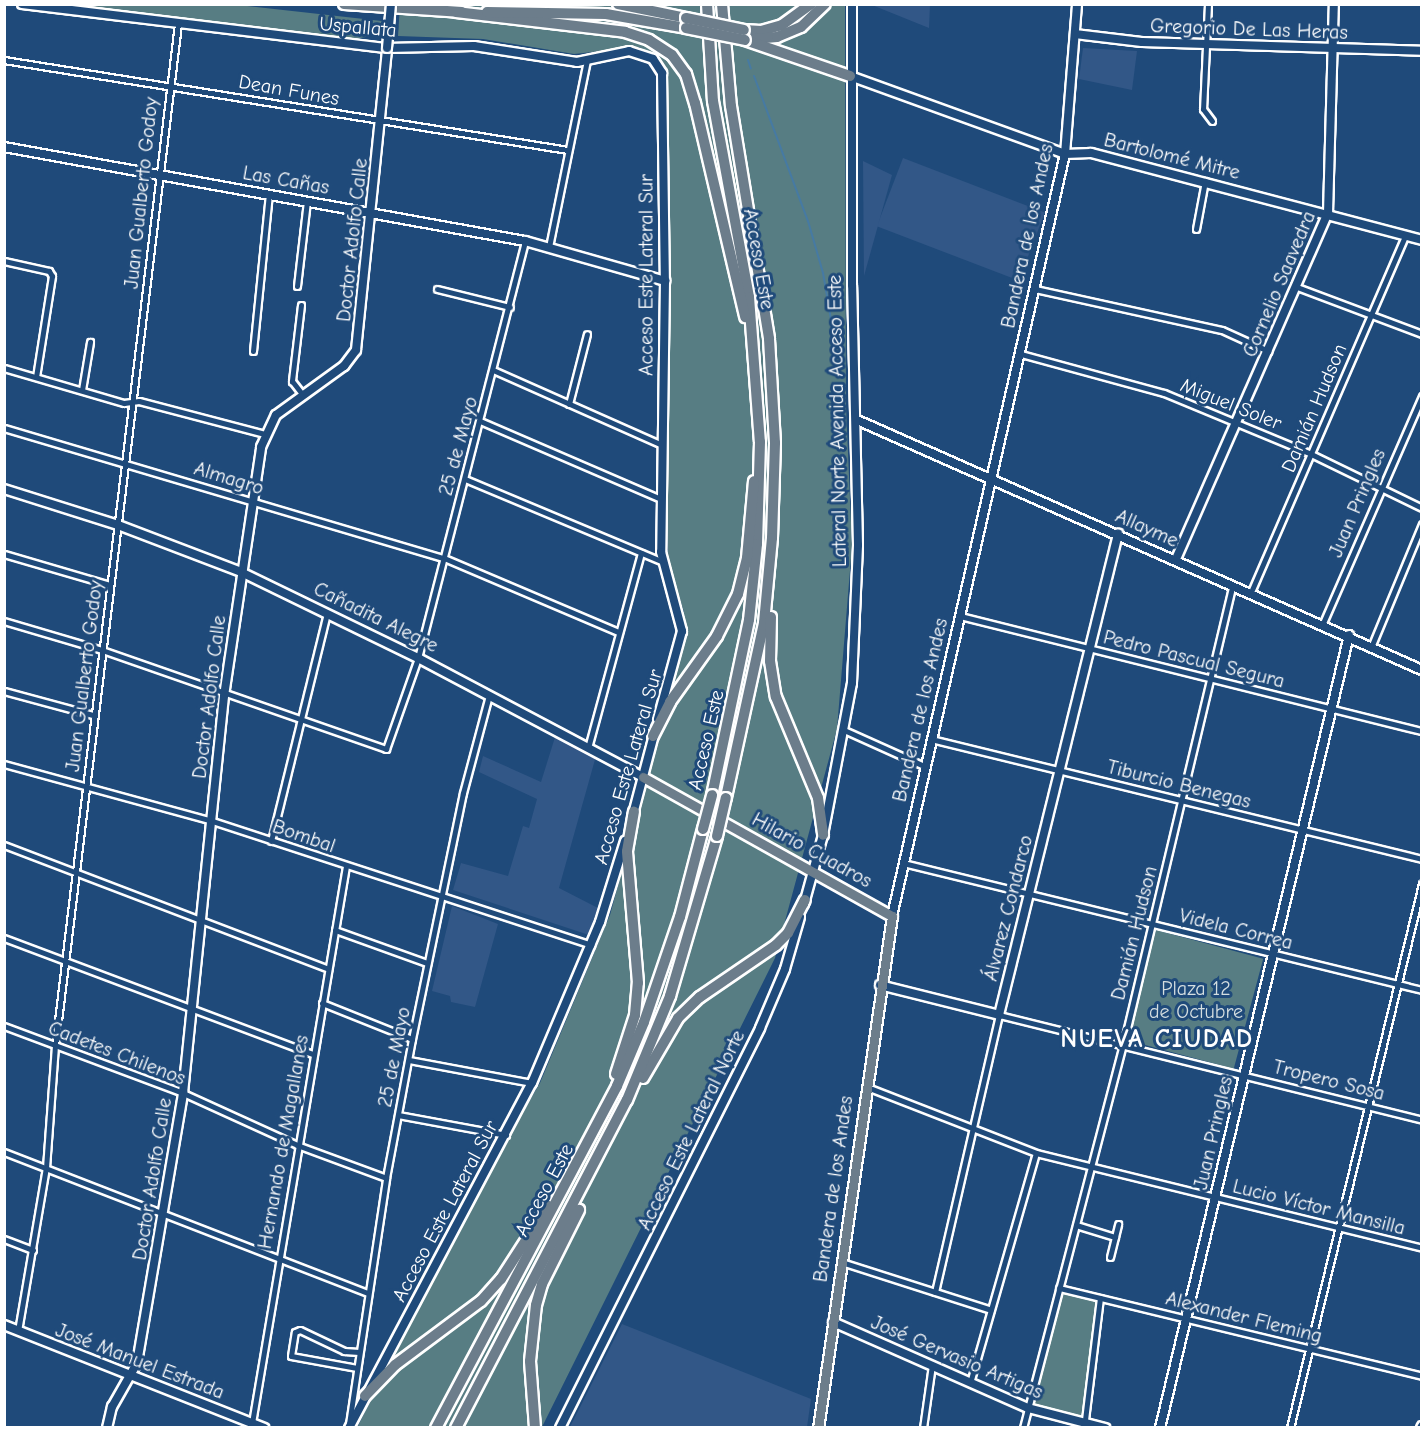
<!DOCTYPE html>
<meta charset="utf-8">
<style>
body{margin:0}
#map{position:relative;width:1426px;height:1432px;overflow:hidden;background:#1f4a7a;font-family:"Comic Neue",sans-serif}
div>[style]{position:absolute}
[style*='--x']{left:calc(var(--x)*1px);top:calc(var(--y)*1px);width:calc(var(--w)*1px);rotate:calc(var(--a)*1deg)}
.built>*{inset:0;background:#325787;transform-origin:0 0}
.green>*{inset:0;background:#577d83;transform-origin:0 0}
.stream>*{height:2px;margin:-1px;padding:0 1px;transform-origin:1px;border-radius:1px;background:#467aa3}
.roads{filter:drop-shadow(2px 0 #fff) drop-shadow(-2px 0 #fff) drop-shadow(0 2px #fff) drop-shadow(0 -2px #fff)}
.street>*{height:5px;margin:-2.5px;padding:0 2.5px;transform-origin:2.5px;border-radius:2.5px;background:#1f4a7a}
.secondary>*{height:8px;margin:-4px;padding:0 4px;transform-origin:4px;border-radius:4px;background:#1f4a7a}
.primary>*{height:9px;margin:-4.5px;padding:0 4.5px;transform-origin:4.5px;border-radius:4.5px;background:#6c7d8b}
.highway>*{height:10px;margin:-5px;padding:0 5px;transform-origin:5px;border-radius:5px;background:#6c7d8b}
.bridges{filter:drop-shadow(2px 0 #fff) drop-shadow(-2px 0 #fff) drop-shadow(0 2px #fff) drop-shadow(0 -2px #fff)}
.secondary-bridge>*{height:8px;margin:-4px;padding:0 4px;transform-origin:4px;border-radius:4px;background:#1f4a7a}
.highway-bridge>*{height:10px;margin:-5px;padding:0 5px;transform-origin:5px;border-radius:5px;background:#6c7d8b}
span{translate:-50% -50%;white-space:nowrap;text-align:center;line-height:1.15;-webkit-text-stroke:6px #1f4a7a;paint-order:stroke}
.street-label{font-size:20px;color:#fff}
.park-label{font-size:20px;color:#d5dee0}
.district-label{font-size:26px;color:#fff;font-weight:700;letter-spacing:1.5px}
.frame{position:absolute;inset:0;border:6px solid #fff;pointer-events:none}
</style>
<div id="map">
<div class="built">
<i style="clip-path:polygon(872px 5px,930px 5px,929px 28px)"></i>
<i style="clip-path:polygon(1083px 48px,1137px 51px,1132px 90px,1079px 79px)"></i>
<i style="left:903px;top:158px;width:152px;height:73px;rotate:21deg"></i>
<i style="clip-path:polygon(863px 161px,892px 175px,864px 276px)"></i>
<i style="clip-path:polygon(556px 734px,596px 756px,559px 888px,598px 908px,589px 935px,453px 890px,461px 863px,508px 876px,523px 826px,529px 828px,537px 799px,479px 772px,483px 756px,541px 782px)"></i>
<i style="clip-path:polygon(452px 906px,498px 924px,475px 1007px,451px 1002px,450px 996px,432px 991px)"></i>
<i style="clip-path:polygon(622px 1324px,811px 1399px,807px 1427px,570px 1427px)"></i>
</div>
<div class="green">
<i style="clip-path:polygon(67px 5px,239px 5px,382px 21px,382px 27px,376px 35px,355px 39px)"></i>
<i style="clip-path:polygon(400px 5px,845px 5px,846px 406px,852px 546px,837px 729px,775px 958px,542px 1427px,357px 1428px,468px 1204px,540px 1083px,610px 915px,685px 639px,684px 612px,668px 561px,666px 69px,659px 58px,639px 47px,574px 54px,483px 39px,398px 36px)"></i>
<i style="left:1156px;top:930px;width:111px;height:114px;rotate:15deg"></i>
<i style="clip-path:polygon(1061px 1292px,1096px 1300px,1082px 1417px,1031px 1405px)"></i>
</div>
<div class="stream">
<i style="--x:748;--y:60;--w:9;--a:72"></i>
<i style="--x:754;--y:76;--w:155;--a:69.6"></i>
<i style="--x:808;--y:221;--w:54;--a:73.9"></i>
<i style="--x:823;--y:273;--w:65;--a:80.2"></i>
</div>
<div class="roads">
<div class="street">
<i style="--x:1208;--y:4;--w:105;--a:92.7"></i>
<i style="--x:1203;--y:109;--w:15;--a:53"></i>
<i style="--x:4;--y:60;--w:571;--a:9.07"></i>
<i style="--x:1196;--y:229;--w:49;--a:-79.4"></i>
<i style="--x:549;--y:247;--w:190;--a:-78.5"></i>
<i style="--x:4;--y:261;--w:46;--a:12.5"></i>
<i style="--x:49;--y:271;--w:6;--a:59"></i>
<i style="--x:52;--y:276;--w:102;--a:99"></i>
<i style="--x:297;--y:286;--w:86;--a:-83.3"></i>
<i style="--x:1297;--y:287;--w:134;--a:20.6"></i>
<i style="--x:437;--y:289;--w:75;--a:13.9"></i>
<i style="--x:1035;--y:289;--w:191;--a:12.4"></i>
<i style="--x:1222;--y:330;--w:51;--a:24.5"></i>
<i style="--x:301;--y:305;--w:77;--a:96.8"></i>
<i style="--x:292;--y:381;--w:18;--a:52"></i>
<i style="--x:253;--y:351;--w:158;--a:-84.2"></i>
<i style="--x:1021;--y:354;--w:148;--a:15.3"></i>
<i style="--x:1164;--y:393;--w:159;--a:22.5"></i>
<i style="--x:1311;--y:454;--w:123;--a:25.9"></i>
<i style="--x:4;--y:368;--w:125;--a:16.3"></i>
<i style="--x:124;--y:403;--w:15;--a:-8"></i>
<i style="--x:139;--y:401;--w:130;--a:14.7"></i>
<i style="--x:493;--y:370;--w:185;--a:23.9"></i>
<i style="--x:82;--y:390;--w:49;--a:-80.5"></i>
<i style="--x:569;--y:404;--w:72;--a:-75.6"></i>
<i style="--x:480;--y:421;--w:197;--a:23.3"></i>
<i style="--x:4;--y:428;--w:459;--a:16.5"></i>
<i style="--x:444;--y:558;--w:189;--a:23"></i>
<i style="--x:465;--y:479;--w:215;--a:22.7"></i>
<i style="--x:4;--y:554;--w:110;--a:16.3"></i>
<i style="--x:1251;--y:592;--w:388;--a:-66.6"></i>
<i style="--x:960;--y:616;--w:476;--a:14"></i>
<i style="--x:4;--y:621;--w:102;--a:16.5"></i>
<i style="--x:102;--y:650;--w:301;--a:19.2"></i>
<i style="--x:386;--y:749;--w:96;--a:-70.6"></i>
<i style="--x:418;--y:658;--w:431;--a:-75.6"></i>
<i style="--x:1323;--y:623;--w:248;--a:-66.4"></i>
<i style="--x:1372;--y:645;--w:131;--a:-67.5"></i>
<i style="--x:4;--y:691;--w:92;--a:15.1"></i>
<i style="--x:844;--y:730;--w:88;--a:24.2"></i>
<i style="--x:931;--y:739;--w:505;--a:13.73"></i>
<i style="--x:588;--y:748;--w:202;--a:-74.8"></i>
<i style="--x:4;--y:764;--w:216;--a:15.3"></i>
<i style="--x:212;--y:821;--w:399;--a:18.1"></i>
<i style="--x:271;--y:841;--w:235;--a:-76.2"></i>
<i style="--x:4;--y:845;--w:347;--a:20.9"></i>
<i style="--x:903;--y:863;--w:534;--a:13.75"></i>
<i style="--x:335;--y:930;--w:98;--a:19.7"></i>
<i style="--x:4;--y:938;--w:330;--a:20.6"></i>
<i style="--x:322;--y:1003;--w:97;--a:21.8"></i>
<i style="--x:4;--y:1026;--w:191;--a:20.5"></i>
<i style="--x:183;--y:1093;--w:125;--a:24.5"></i>
<i style="--x:297;--y:1145;--w:95;--a:20.3"></i>
<i style="--x:409;--y:1060;--w:125;--a:10.6"></i>
<i style="--x:867;--y:1087;--w:181;--a:21.3"></i>
<i style="--x:1036;--y:1153;--w:398;--a:13.8"></i>
<i style="--x:398;--y:1115;--w:110;--a:10.5"></i>
<i style="--x:4;--y:1152;--w:390;--a:21.2"></i>
<i style="--x:1076;--y:1225;--w:41;--a:17.1"></i>
<i style="--x:4;--y:1239;--w:31;--a:21"></i>
<i style="--x:1110;--y:1257;--w:34;--a:-76"></i>
<i style="--x:841;--y:1262;--w:157;--a:17.7"></i>
<i style="--x:1059;--y:1288;--w:374;--a:13.6"></i>
<i style="--x:935;--y:1292;--w:284;--a:-77"></i>
<i style="--x:999;--y:1015;--w:436;--a:13.9"></i>
<i style="--x:18;--y:1331;--w:165;--a:-80.3"></i>
<i style="--x:46;--y:1168;--w:122;--a:-85.8"></i>
<i style="--x:55;--y:1046;--w:1029;--a:-83.14"></i>
<i style="--x:357;--y:1368;--w:67;--a:-169.7"></i>
<i style="--x:291;--y:1356;--w:24;--a:-81"></i>
<i style="--x:295;--y:1332;--w:5;--a:-22"></i>
<i style="--x:300;--y:1330;--w:49;--a:25.5"></i>
<i style="--x:344;--y:1351;--w:15;--a:4"></i>
<i style="--x:970;--y:1383;--w:239;--a:-74"></i>
<i style="--x:252;--y:1423;--w:565;--a:-80.42"></i>
<i style="--x:349;--y:1424;--w:249;--a:-81.4"></i>
<i style="--x:386;--y:1178;--w:141;--a:-79.4"></i>
<i style="--x:412;--y:1039;--w:251;--a:-78.3"></i>
<i style="--x:463;--y:793;--w:101;--a:-75.1"></i>
<i style="--x:923;--y:1428;--w:64;--a:-81.9"></i>
<i style="--x:1023;--y:1428;--w:396;--a:-75.4"></i>
<i style="--x:1123;--y:1045;--w:473;--a:-76.6"></i>
<i style="--x:1084;--y:1428;--w:131;--a:-83"></i>
<i style="--x:1290;--y:1428;--w:560;--a:-76.36"></i>
</div>
<div class="secondary">
<i style="--x:22;--y:4;--w:368;--a:6.9"></i>
<i style="--x:387;--y:48;--w:87;--a:-1.3"></i>
<i style="--x:474;--y:46;--w:104;--a:8.8"></i>
<i style="--x:577;--y:62;--w:53;--a:-11.9"></i>
<i style="--x:629;--y:51;--w:25;--a:18"></i>
<i style="--x:653;--y:59;--w:17;--a:57"></i>
<i style="--x:662;--y:73;--w:208;--a:89.2"></i>
<i style="--x:665;--y:281;--w:271;--a:90.8"></i>
<i style="--x:661;--y:552;--w:82;--a:75.1"></i>
<i style="--x:682;--y:631;--w:91;--a:105.3"></i>
<i style="--x:1075;--y:34;--w:67;--a:6.8"></i>
<i style="--x:1142;--y:42;--w:280;--a:1.8"></i>
<i style="--x:850;--y:76;--w:229;--a:19.9"></i>
<i style="--x:1065;--y:154;--w:26;--a:-2"></i>
<i style="--x:1091;--y:153;--w:342;--a:14.7"></i>
<i style="--x:4;--y:147;--w:529;--a:10.23"></i>
<i style="--x:525;--y:241;--w:146;--a:15.9"></i>
<i style="--x:857;--y:420;--w:618;--a:23.87"></i>
<i style="--x:4;--y:489;--w:120;--a:17.5"></i>
<i style="--x:118;--y:525;--w:132;--a:20.9"></i>
<i style="--x:241;--y:572;--w:197;--a:25.9"></i>
<i style="--x:418;--y:658;--w:255;--a:27.9"></i>
<i style="--x:1176;--y:559;--w:378;--a:-66.3"></i>
<i style="--x:1328;--y:213;--w:209;--a:-88.4"></i>
<i style="--x:632;--y:818;--w:90;--a:-75.2"></i>
<i style="--x:804;--y:904;--w:72;--a:-74.6"></i>
<i style="--x:823;--y:835;--w:155;--a:-79.2"></i>
<i style="--x:852;--y:683;--w:138;--a:-87.5"></i>
<i style="--x:858;--y:545;--w:260;--a:-91.3"></i>
<i style="--x:852;--y:285;--w:281;--a:-90"></i>
<i style="--x:892;--y:916;--w:781;--a:-77.21"></i>
<i style="--x:1065;--y:154;--w:150;--a:-85.4"></i>
<i style="--x:880;--y:985;--w:123;--a:14.1"></i>
<i style="--x:999;--y:1015;--w:496;--a:-76.1"></i>
<i style="--x:833;--y:1322;--w:213;--a:23.8"></i>
<i style="--x:1028;--y:1408;--w:80;--a:14.6"></i>
<i style="--x:4;--y:1325;--w:280;--a:21.6"></i>
<i style="--x:107;--y:1428;--w:22;--a:-77"></i>
<i style="--x:112;--y:1407;--w:51;--a:-60.4"></i>
<i style="--x:137;--y:1363;--w:274;--a:-80.3"></i>
<i style="--x:183;--y:1093;--w:399;--a:-84.1"></i>
<i style="--x:224;--y:696;--w:252;--a:-81.5"></i>
<i style="--x:261;--y:447;--w:35;--a:-65"></i>
<i style="--x:276;--y:415;--w:84;--a:-35.8"></i>
<i style="--x:344;--y:366;--w:20;--a:-53"></i>
<i style="--x:356;--y:350;--w:304;--a:-84.1"></i>
<i style="--x:349;--y:1428;--w:391;--a:-62.1"></i>
<i style="--x:532;--y:1083;--w:175;--a:-67.1"></i>
<i style="--x:600;--y:922;--w:85;--a:-72.8"></i>
<i style="--x:560;--y:1428;--w:447;--a:-63.4"></i>
<i style="--x:760;--y:1028;--w:64;--a:-67"></i>
<i style="--x:785;--y:969;--w:54;--a:-73.9"></i>
<i style="--x:1160;--y:1428;--w:815;--a:-76.59"></i>
<i style="--x:1421;--y:1428;--w:2;--a:-63"></i>
</div>
<div class="primary">
<i style="--x:643;--y:777;--w:285;--a:29.2"></i>
<i style="--x:892;--y:916;--w:517;--a:98.22"></i>
</div>
<div class="highway">
<i style="--x:344;--y:4;--w:118;--a:3.9"></i>
<i style="--x:618;--y:4;--w:69;--a:11.6"></i>
<i style="--x:707;--y:4;--w:97;--a:86.5"></i>
<i style="--x:713;--y:101;--w:199;--a:79.6"></i>
<i style="--x:749;--y:297;--w:145;--a:85.7"></i>
<i style="--x:760;--y:442;--w:102;--a:91.7"></i>
<i style="--x:757;--y:544;--w:76;--a:96"></i>
<i style="--x:749;--y:620;--w:179;--a:101.9"></i>
<i style="--x:722;--y:4;--w:102;--a:85"></i>
<i style="--x:731;--y:106;--w:236;--a:80.7"></i>
<i style="--x:769;--y:339;--w:104;--a:86.7"></i>
<i style="--x:775;--y:443;--w:95;--a:91.8"></i>
<i style="--x:772;--y:538;--w:85;--a:95.4"></i>
<i style="--x:764;--y:623;--w:179;--a:102.3"></i>
<i style="--x:456;--y:12;--w:170;--a:6.7"></i>
<i style="--x:625;--y:32;--w:25;--a:18"></i>
<i style="--x:649;--y:40;--w:27;--a:33"></i>
<i style="--x:672;--y:55;--w:24;--a:54"></i>
<i style="--x:686;--y:74;--w:30;--a:73"></i>
<i style="--x:695;--y:103;--w:220;--a:76.8"></i>
<i style="--x:487;--y:12;--w:119;--a:1"></i>
<i style="--x:606;--y:14;--w:81;--a:9.9"></i>
<i style="--x:744;--y:30;--w:17;--a:3"></i>
<i style="--x:761;--y:31;--w:22;--a:-16"></i>
<i style="--x:782;--y:25;--w:36;--a:-36"></i>
<i style="--x:754;--y:39;--w:23;--a:-5"></i>
<i style="--x:777;--y:37;--w:26;--a:-23"></i>
<i style="--x:801;--y:27;--w:33;--a:-44"></i>
<i style="--x:745;--y:40;--w:111;--a:18.9"></i>
<i style="--x:771;--y:617;--w:44;--a:91.3"></i>
<i style="--x:770;--y:661;--w:36;--a:81"></i>
<i style="--x:776;--y:697;--w:109;--a:67.4"></i>
<i style="--x:818;--y:798;--w:37;--a:82"></i>
<i style="--x:653;--y:736;--w:38;--a:-63"></i>
<i style="--x:670;--y:702;--w:81;--a:-54.5"></i>
<i style="--x:717;--y:636;--w:47;--a:-63.4"></i>
<i style="--x:738;--y:594;--w:37;--a:-76"></i>
<i style="--x:747;--y:558;--w:77;--a:-84.8"></i>
<i style="--x:616;--y:1074;--w:62;--a:-72.1"></i>
<i style="--x:635;--y:1015;--w:32;--a:-85"></i>
<i style="--x:638;--y:983;--w:132;--a:-94.8"></i>
<i style="--x:627;--y:851;--w:40;--a:-80"></i>
<i style="--x:643;--y:1078;--w:69;--a:-59.7"></i>
<i style="--x:678;--y:1018;--w:30;--a:-44"></i>
<i style="--x:700;--y:997;--w:92;--a:-34.4"></i>
<i style="--x:776;--y:945;--w:17;--a:-45"></i>
<i style="--x:788;--y:933;--w:37;--a:-63"></i>
<i style="--x:365;--y:1396;--w:43;--a:-45.9"></i>
<i style="--x:395;--y:1365;--w:107;--a:-36.7"></i>
<i style="--x:481;--y:1301;--w:30;--a:-48"></i>
<i style="--x:501;--y:1279;--w:87;--a:-57.2"></i>
<i style="--x:436;--y:1428;--w:387;--a:-62.1"></i>
<i style="--x:617;--y:1086;--w:69;--a:-67.1"></i>
<i style="--x:644;--y:1022;--w:111;--a:-71.1"></i>
<i style="--x:680;--y:917;--w:91;--a:-75.4"></i>
<i style="--x:456;--y:1428;--w:370;--a:-62.5"></i>
<i style="--x:627;--y:1100;--w:113;--a:-67.5"></i>
<i style="--x:670;--y:996;--w:167;--a:-73.6"></i>
<i style="--x:535;--y:1428;--w:67;--a:-94.3"></i>
<i style="--x:530;--y:1361;--w:56;--a:-83.9"></i>
<i style="--x:536;--y:1305;--w:22;--a:-74"></i>
<i style="--x:542;--y:1284;--w:83;--a:-63.4"></i>
</div>
</div>
<div class="bridges">
<div class="secondary-bridge">
<i style="--x:387;--y:48;--w:44;--a:-84.8"></i>
</div>
<div class="highway-bridge">
<i style="--x:686;--y:18;--w:59;--a:11.7"></i>
<i style="--x:686;--y:28;--w:60;--a:11.5"></i>
<i style="--x:703;--y:829;--w:35;--a:-75"></i>
<i style="--x:717;--y:836;--w:39;--a:-77"></i>
</div>
</div>
<div class="street-label">
<span style="left:358px;top:27px;rotate:5deg">Uspallata</span>
<span style="left:1249px;top:29px;rotate:2deg">Gregorio De Las Heras</span>
<span style="left:289px;top:90px;rotate:10deg">Dean Funes</span>
<span style="left:1172px;top:156px;rotate:14deg">Bartolomé Mitre</span>
<span style="left:286px;top:180px;rotate:10deg">Las Cañas</span>
<span style="left:141px;top:193px;rotate:-84deg">Juan Gualberto Godoy</span>
<span style="left:1027px;top:236px;rotate:-78deg">Bandera de los Andes</span>
<span style="left:352px;top:240px;rotate:-84deg">Doctor Adolfo Calle</span>
<span style="left:759px;top:259px;rotate:80deg">Acceso Este</span>
<span style="left:646px;top:275px;rotate:-90deg">Acceso Este Lateral Sur</span>
<span style="left:1279px;top:284px;rotate:-67deg">Cornelio Saavedra</span>
<span style="left:1231px;top:404px;rotate:22deg">Miguel Soler</span>
<span style="left:1314px;top:408px;rotate:-67deg">Damián Hudson</span>
<span style="left:837px;top:421px;rotate:-91deg">Lateral Norte Avenida Acceso Este</span>
<span style="left:458px;top:446px;rotate:-75deg">25 de Mayo</span>
<span style="left:229px;top:478px;rotate:17deg">Almagro</span>
<span style="left:1357px;top:503px;rotate:-67deg">Juan Pringles</span>
<span style="left:1147px;top:528px;rotate:24deg">Allayme</span>
<span style="left:376px;top:617px;rotate:26deg">Cañadita Alegre</span>
<span style="left:1194px;top:659px;rotate:14deg">Pedro Pascual Segura</span>
<span style="left:84px;top:676px;rotate:-83deg">Juan Gualberto Godoy</span>
<span style="left:209px;top:697px;rotate:-83deg">Doctor Adolfo Calle</span>
<span style="left:920px;top:710px;rotate:-77deg">Bandera de los Andes</span>
<span style="left:706px;top:740px;rotate:-77deg">Acceso Este</span>
<span style="left:628px;top:767px;rotate:-74deg">Acceso Este Lateral Sur</span>
<span style="left:1179px;top:784px;rotate:14deg">Tiburcio Benegas</span>
<span style="left:304px;top:836px;rotate:19deg">Bombal</span>
<span style="left:812px;top:850px;rotate:29deg">Hilario Cuadros</span>
<span style="left:1008px;top:908px;rotate:-76deg">Álvarez Condarco</span>
<span style="left:1236px;top:929px;rotate:14deg">Videla Correa</span>
<span style="left:1134px;top:933px;rotate:-76deg">Damián Hudson</span>
<span style="left:117px;top:1053px;rotate:21deg">Cadetes Chilenos</span>
<span style="left:394px;top:1057px;rotate:-79deg">25 de Mayo</span>
<span style="left:1329px;top:1080px;rotate:14deg">Tropero Sosa</span>
<span style="left:691px;top:1130px;rotate:-64deg">Acceso Este Lateral Norte</span>
<span style="left:1213px;top:1133px;rotate:-77deg">Juan Pringles</span>
<span style="left:283px;top:1142px;rotate:-80deg">Hernando de Magallanes</span>
<span style="left:152px;top:1179px;rotate:-81deg">Doctor Adolfo Calle</span>
<span style="left:833px;top:1189px;rotate:-82deg">Bandera de los Andes</span>
<span style="left:544px;top:1190px;rotate:-62deg">Acceso Este</span>
<span style="left:1319px;top:1207px;rotate:14deg">Lucio Víctor Mansilla</span>
<span style="left:445px;top:1211px;rotate:-62deg">Acceso Este Lateral Sur</span>
<span style="left:1244px;top:1317px;rotate:14deg">Alexander Fleming</span>
<span style="left:957px;top:1357px;rotate:23deg">José Gervasio Artigas</span>
<span style="left:140px;top:1361px;rotate:21deg">José Manuel Estrada</span>
</div>
<div class="park-label">
<span style="left:1196px;top:1000px">Plaza 12<br>de Octubre</span>
</div>
<div class="district-label">
<span style="left:1157px;top:1040px">NUEVA CIUDAD</span>
</div>
<div class="frame"></div>
</div>
